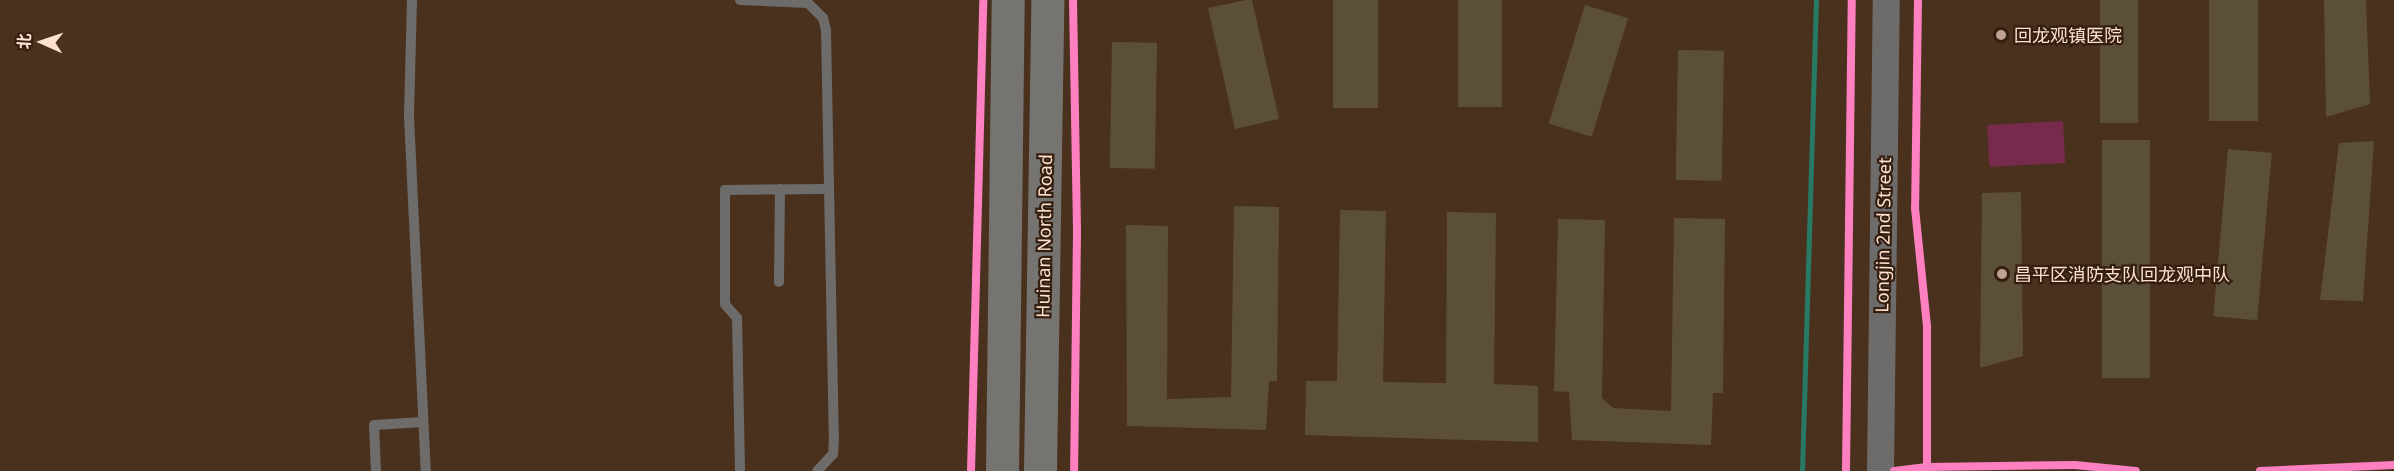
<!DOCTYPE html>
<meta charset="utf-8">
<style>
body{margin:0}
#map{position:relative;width:2394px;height:471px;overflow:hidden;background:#4a311e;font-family:"Noto Sans","Noto Sans SC",sans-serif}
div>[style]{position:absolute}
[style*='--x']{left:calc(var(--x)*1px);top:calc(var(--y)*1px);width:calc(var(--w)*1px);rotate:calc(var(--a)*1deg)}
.green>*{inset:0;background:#762a4c;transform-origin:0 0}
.stream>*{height:5px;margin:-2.5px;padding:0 2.5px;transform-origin:2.5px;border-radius:2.5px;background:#277b64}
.building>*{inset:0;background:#5c4f38;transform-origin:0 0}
.service>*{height:10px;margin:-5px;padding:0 5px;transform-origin:5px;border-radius:5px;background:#6d6c6a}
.tertiary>*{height:27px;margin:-13.5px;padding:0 13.5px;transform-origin:13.5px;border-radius:13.5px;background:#6d6c6a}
.primary>*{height:33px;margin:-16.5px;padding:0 16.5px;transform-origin:16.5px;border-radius:16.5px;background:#767471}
.cycleway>*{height:8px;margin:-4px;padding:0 4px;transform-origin:4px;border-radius:4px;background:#ff80c0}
.dots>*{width:16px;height:16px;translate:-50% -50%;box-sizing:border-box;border:3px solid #331e10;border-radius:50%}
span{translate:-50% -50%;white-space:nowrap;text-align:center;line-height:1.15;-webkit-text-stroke:4.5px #331e10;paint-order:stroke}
.poi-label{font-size:18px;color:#fee0ce}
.left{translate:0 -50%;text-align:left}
.street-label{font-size:18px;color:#fee0ce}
.north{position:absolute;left:12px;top:12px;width:60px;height:60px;-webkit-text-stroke:4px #331e10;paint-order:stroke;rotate:273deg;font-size:16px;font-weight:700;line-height:24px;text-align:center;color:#fee0ce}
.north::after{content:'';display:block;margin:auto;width:21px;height:27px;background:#fee0ce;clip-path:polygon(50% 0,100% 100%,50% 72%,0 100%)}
</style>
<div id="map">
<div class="green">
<i style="left:2063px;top:121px;width:42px;height:76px;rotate:87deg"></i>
</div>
<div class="stream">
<i style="--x:1802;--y:471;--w:471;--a:-88.3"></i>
</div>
<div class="building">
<i style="clip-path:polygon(1246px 0,1252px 0,1279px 119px,1235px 129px,1208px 8px)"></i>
<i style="left:1333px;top:0;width:45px;height:108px"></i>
<i style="left:1458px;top:0;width:44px;height:107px"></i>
<i style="left:2100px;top:0;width:38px;height:123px"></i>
<i style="left:2209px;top:0;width:49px;height:121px"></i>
<i style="clip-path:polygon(2324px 0,2366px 0,2370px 104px,2326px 117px)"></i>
<i style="left:1585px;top:5px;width:45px;height:124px;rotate:17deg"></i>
<i style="left:1112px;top:42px;width:45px;height:126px;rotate:1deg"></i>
<i style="left:1678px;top:50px;width:46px;height:130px;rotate:1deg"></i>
<i style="left:2150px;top:140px;width:238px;height:48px;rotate:90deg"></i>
<i style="clip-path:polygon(2374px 141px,2363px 301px,2320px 300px,2339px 143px)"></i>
<i style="left:2228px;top:149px;width:44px;height:168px;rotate:5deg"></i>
<i style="clip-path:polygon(2021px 192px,2023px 356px,1980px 368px,1982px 193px)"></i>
<i style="clip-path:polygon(1234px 206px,1279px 207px,1277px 381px,1269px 381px,1266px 430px,1127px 426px,1126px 225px,1168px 226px,1167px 399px,1231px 397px)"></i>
<i style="clip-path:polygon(1340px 210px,1386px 211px,1383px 382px,1446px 383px,1447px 212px,1496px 213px,1494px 384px,1538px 386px,1538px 442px,1305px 435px,1306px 381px,1337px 381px)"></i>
<i style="clip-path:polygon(1674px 218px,1725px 219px,1723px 393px,1713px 393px,1711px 445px,1572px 440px,1569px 392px,1554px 391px,1558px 219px,1605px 220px,1602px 398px,1613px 408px,1671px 411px)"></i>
</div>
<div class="service">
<i style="--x:412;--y:0;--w:116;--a:91.5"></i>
<i style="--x:409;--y:116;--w:355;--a:87.3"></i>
<i style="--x:740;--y:0;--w:68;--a:2.5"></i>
<i style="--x:808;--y:3;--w:21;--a:45"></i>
<i style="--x:823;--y:18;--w:12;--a:76"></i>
<i style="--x:826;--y:30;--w:407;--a:88.9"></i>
<i style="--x:834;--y:437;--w:17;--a:93"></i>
<i style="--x:833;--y:454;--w:23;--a:133"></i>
<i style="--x:779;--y:282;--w:93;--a:-89.4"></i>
<i style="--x:376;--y:471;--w:46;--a:-92.5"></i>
<i style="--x:374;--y:425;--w:49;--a:-3.5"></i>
<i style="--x:740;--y:471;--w:153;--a:-91.1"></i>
<i style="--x:737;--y:318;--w:18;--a:-131"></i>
<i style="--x:725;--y:304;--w:114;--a:-90"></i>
<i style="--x:725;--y:190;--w:104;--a:-0.6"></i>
</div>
<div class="tertiary">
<i style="--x:1880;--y:471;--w:471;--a:-89.3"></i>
</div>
<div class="primary">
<i style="--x:1002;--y:471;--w:471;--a:-89.3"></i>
<i style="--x:1040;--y:471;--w:471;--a:-89.1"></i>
</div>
<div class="cycleway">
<i style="--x:1073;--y:0;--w:233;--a:89"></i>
<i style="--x:1077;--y:233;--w:238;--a:90.7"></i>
<i style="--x:1918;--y:0;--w:208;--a:90.8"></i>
<i style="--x:1915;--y:208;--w:120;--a:84.2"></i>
<i style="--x:1927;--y:327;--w:144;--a:90"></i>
<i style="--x:971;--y:471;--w:471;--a:-88.5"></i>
<i style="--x:1846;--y:471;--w:471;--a:-89.3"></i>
<i style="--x:1894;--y:471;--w:33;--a:-7"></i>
<i style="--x:1927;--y:467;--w:148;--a:-0.8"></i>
<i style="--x:2075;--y:465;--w:61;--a:5.6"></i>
<i style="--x:2260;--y:471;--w:134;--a:-2.6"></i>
</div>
<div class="dots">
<i style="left:2001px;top:35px;background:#bfa390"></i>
<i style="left:2002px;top:274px;background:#bfa390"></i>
</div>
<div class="poi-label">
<span class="left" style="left:2014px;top:35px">回龙观镇医院</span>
<span class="left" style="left:2014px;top:274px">昌平区消防支队回龙观中队</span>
</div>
<div class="street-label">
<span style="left:1883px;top:235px;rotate:-89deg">Longjin 2nd Street</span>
<span style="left:1044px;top:236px;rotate:-89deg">Huinan North Road</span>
</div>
<div class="north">北</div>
</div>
